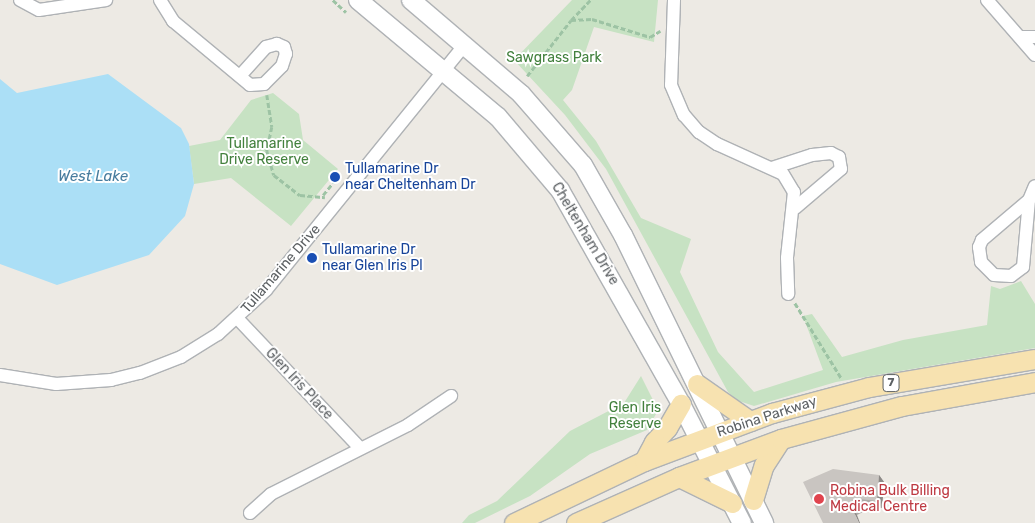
<!DOCTYPE html>
<style>
body{margin:0}
#map{position:relative;width:1035px;height:523px;overflow:hidden;background:#edeae4;font-family:Rubik,sans-serif}
div>[style]{position:absolute}
[style*='--x']{left:calc(var(--x)*1px);top:calc(var(--y)*1px);width:calc(var(--w)*1px);rotate:calc(var(--a)*1deg)}
.green>*{inset:0;background:#c7e2c3}
.water>*{inset:0;background:#abdff6}
.path>*{height:2.5px;margin-top:-1.25px;transform-origin:0;background:repeating-linear-gradient(90deg,#9dc3a4 0 5px,transparent 0 7.5px)}
.roads{filter:drop-shadow(1px 0 #afb2b5) drop-shadow(-1px 0 #afb2b5) drop-shadow(0 1px #afb2b5) drop-shadow(0 -1px #afb2b5)}
.street>*{height:12px;margin:-6px;padding:0 6px;transform-origin:6px;border-radius:6px;background:#fff}
.secondary>*{height:18px;margin:-9px;padding:0 9px;transform-origin:9px;border-radius:9px;background:#fff}
.primary>*{height:19px;margin:-9.5px;padding:0 9.5px;transform-origin:9.5px;border-radius:9.5px;background:#f7e2b0}
.wall>*{inset:0;background:#ada9a6}
.shaded-wall>*{inset:0;background:#8d8a87}
.building>*{inset:0;background:#c9c5c1}
.dots>*{width:14px;height:14px;translate:-50% -50%;box-sizing:border-box;border:2px solid #fff;border-radius:50%}
span{translate:-50% -50%;white-space:nowrap;text-align:center;line-height:1.15;-webkit-text-stroke:4px #fff;paint-order:stroke}
.shield-label span{padding:1px 4px;background:#fff;border:1px solid;border-radius:4px;-webkit-text-stroke-width:0}
.shield-label{font-size:12px;color:#5c6063;font-weight:700}
.park-label{font-size:14px;color:#43813e}
.transit-label{font-size:14px;color:#164399}
.left{translate:0 -50%;text-align:left}
.street-label{font-size:14px;color:#5c6063}
.health-label{font-size:14px;color:#be3a42}
.water-label{font-size:15px;color:#477c9e;font-style:italic}
</style>
<div id="map">
<div class="green">
<i style="clip-path:polygon(572px 0,658px 0,654px 42px,594px 27px,572px 90px,563px 100px,596px 141px,641px 218px,691px 239px,680px 272px,718px 352px,754px 392px,823px 370px,803px 316px,812px 314px,842px 357px,903px 340px,987px 325px,991px 286px,1000px 289px,1021px 281px,1035px 304px,1035px 348px,836px 382px,754px 406px,736px 400px,728px 392px,606px 169px,565px 115px,514px 60px)"></i>
<i style="clip-path:polygon(273px 93px,299px 114px,303px 140px,338px 169px,291px 226px,231px 178px,194px 184px,189px 146px,220px 140px,251px 100px)"></i>
<i style="clip-path:polygon(641px 376px,656px 406px,656px 414px,647px 430px,590px 454px,530px 496px,475px 523px,462px 523px,469px 515px,497px 501px,570px 431px,624px 403px)"></i>
</div>
<div class="water">
<i style="clip-path:polygon(108px 74px,181px 128px,189px 144px,194px 184px,185px 216px,149px 255px,57px 285px,0 264px,0 79px,17px 93px)"></i>
</div>
<div class="path">
<i style="--x:333;--y:0;--w:18;--a:43"></i>
<i style="--x:571;--y:20;--w:28;--a:-46"></i>
<i style="--x:527;--y:76;--w:71;--a:-51.8"></i>
<i style="--x:571;--y:20;--w:21;--a:-3"></i>
<i style="--x:592;--y:19;--w:61;--a:17.2"></i>
<i style="--x:650;--y:37;--w:12;--a:-31"></i>
<i style="--x:267;--y:95;--w:32;--a:81"></i>
<i style="--x:272;--y:127;--w:25;--a:102"></i>
<i style="--x:267;--y:151;--w:25;--a:74"></i>
<i style="--x:274;--y:175;--w:33;--a:38"></i>
<i style="--x:300;--y:195;--w:25;--a:5"></i>
<i style="--x:323;--y:195;--w:19;--a:-51"></i>
<i style="--x:795;--y:303;--w:89;--a:58.3"></i>
</div>
<div class="roads">
<div class="street">
<i style="--x:20;--y:0;--w:21;--a:28"></i>
<i style="--x:39;--y:10;--w:68;--a:-8.5"></i>
<i style="--x:160;--y:0;--w:25;--a:58"></i>
<i style="--x:173;--y:21;--w:100;--a:39.7"></i>
<i style="--x:250;--y:85;--w:14;--a:-4"></i>
<i style="--x:264;--y:84;--w:25;--a:-45"></i>
<i style="--x:282;--y:66;--w:13;--a:-72"></i>
<i style="--x:286;--y:54;--w:7;--a:-106"></i>
<i style="--x:284;--y:47;--w:8;--a:-157"></i>
<i style="--x:277;--y:44;--w:11;--a:165"></i>
<i style="--x:266;--y:47;--w:39;--a:132"></i>
<i style="--x:674;--y:0;--w:85;--a:92"></i>
<i style="--x:671;--y:85;--w:33;--a:67"></i>
<i style="--x:684;--y:115;--w:23;--a:49"></i>
<i style="--x:699;--y:132;--w:22;--a:34"></i>
<i style="--x:717;--y:144;--w:72;--a:24.4"></i>
<i style="--x:783;--y:174;--w:21;--a:59"></i>
<i style="--x:794;--y:192;--w:66;--a:96.1"></i>
<i style="--x:787;--y:258;--w:36;--a:88"></i>
<i style="--x:987;--y:0;--w:73;--a:48.9"></i>
<i style="--x:1020;--y:37;--w:15;--a:0"></i>
<i style="--x:772;--y:168;--w:42;--a:-18"></i>
<i style="--x:812;--y:155;--w:19;--a:-6"></i>
<i style="--x:831;--y:153;--w:9;--a:27"></i>
<i style="--x:839;--y:157;--w:12;--a:81"></i>
<i style="--x:841;--y:169;--w:60;--a:139.7"></i>
<i style="--x:1029;--y:200;--w:62;--a:139.6"></i>
<i style="--x:982;--y:240;--w:8;--a:113"></i>
<i style="--x:979;--y:247;--w:15;--a:82"></i>
<i style="--x:981;--y:262;--w:18;--a:45"></i>
<i style="--x:994;--y:275;--w:17;--a:3"></i>
<i style="--x:1011;--y:276;--w:15;--a:-37"></i>
<i style="--x:1023;--y:267;--w:67;--a:-84.9"></i>
<i style="--x:1029;--y:200;--w:15;--a:-67"></i>
<i style="--x:238;--y:319;--w:178;--a:46.6"></i>
<i style="--x:0;--y:375;--w:57;--a:9.1"></i>
<i style="--x:56;--y:384;--w:55;--a:-4.2"></i>
<i style="--x:111;--y:380;--w:30;--a:-14"></i>
<i style="--x:140;--y:373;--w:44;--a:-21.3"></i>
<i style="--x:181;--y:357;--w:44;--a:-31.9"></i>
<i style="--x:218;--y:334;--w:65;--a:-42.5"></i>
<i style="--x:266;--y:290;--w:316;--a:-51"></i>
<i style="--x:250;--y:513;--w:28;--a:-42"></i>
<i style="--x:271;--y:494;--w:153;--a:-26.7"></i>
<i style="--x:408;--y:425;--w:52;--a:-34"></i>
</div>
<div class="secondary">
<i style="--x:358;--y:0;--w:182;--a:39.9"></i>
<i style="--x:498;--y:117;--w:96;--a:49.7"></i>
<i style="--x:560;--y:190;--w:246;--a:60.5"></i>
<i style="--x:681;--y:404;--w:134;--a:62.9"></i>
<i style="--x:411;--y:0;--w:145;--a:40.5"></i>
<i style="--x:521;--y:94;--w:94;--a:48.9"></i>
<i style="--x:583;--y:165;--w:81;--a:60.3"></i>
<i style="--x:623;--y:235;--w:321;--a:63.9"></i>
</div>
<div class="primary">
<i style="--x:697;--y:384;--w:65;--a:34.9"></i>
<i style="--x:644;--y:461;--w:21;--a:-62"></i>
<i style="--x:654;--y:442;--w:19;--a:-47"></i>
<i style="--x:667;--y:428;--w:28;--a:-60"></i>
<i style="--x:679;--y:477;--w:59;--a:26.1"></i>
<i style="--x:753;--y:500;--w:37;--a:-73"></i>
<i style="--x:764;--y:465;--w:31;--a:-57"></i>
<i style="--x:514;--y:523;--w:144;--a:-25.5"></i>
<i style="--x:644;--y:461;--w:137;--a:-20.6"></i>
<i style="--x:772;--y:413;--w:100;--a:-15"></i>
<i style="--x:869;--y:387;--w:168;--a:-9.6"></i>
<i style="--x:576;--y:523;--w:113;--a:-24.1"></i>
<i style="--x:679;--y:477;--w:109;--a:-20.4"></i>
<i style="--x:781;--y:439;--w:125;--a:-15.3"></i>
<i style="--x:902;--y:406;--w:135;--a:-10.2"></i>
</div>
</div>
<div class="wall">
<i style="clip-path:polygon(879px 475px,884px 482px,882px 508px,864px 506px,863px 512px,857px 515px,823px 523px)"></i>
</div>
<div class="shaded-wall">
<i style="clip-path:polygon(879px 475px,884px 482px,882px 508px,877px 501px)"></i>
<i style="clip-path:polygon(859px 499px,864px 506px,863px 512px,858px 505px)"></i>
<i style="clip-path:polygon(852px 508px,857px 515px,860px 523px,859px 523px)"></i>
</div>
<div class="building">
<i style="clip-path:polygon(833px 469px,879px 475px,877px 501px,859px 499px,858px 505px,852px 508px,859px 523px,823px 523px,803px 482px)"></i>
</div>
<div class="dots">
<i style="left:335px;top:177px;background:#1a4fb4"></i>
<i style="left:312px;top:258px;background:#1a4fb4"></i>
<i style="left:819px;top:499px;background:#e0444e"></i>
</div>
<div class="shield-label">
<span style="left:891px;top:383px">7</span>
</div>
<div class="park-label">
<span style="left:554px;top:58px">Sawgrass Park</span>
<span style="left:264px;top:152px">Tullamarine<br>Drive Reserve</span>
<span style="left:635px;top:416px">Glen Iris<br>Reserve</span>
</div>
<div class="transit-label">
<span class="left" style="left:345px;top:177px">Tullamarine Dr<br>near Cheltenham Dr</span>
<span class="left" style="left:322px;top:258px">Tullamarine Dr<br>near Glen Iris Pl</span>
</div>
<div class="street-label">
<span style="left:585px;top:234px;rotate:59deg">Cheltenham Drive</span>
<span style="left:281px;top:269px;rotate:-49deg">Tullamarine Drive</span>
<span style="left:299px;top:384px;rotate:47deg">Glen Iris Place</span>
<span style="left:767px;top:417px;rotate:-18deg">Robina Parkway</span>
</div>
<div class="health-label">
<span class="left" style="left:830px;top:499px">Robina Bulk Billing<br>Medical Centre</span>
</div>
<div class="water-label">
<span style="left:93px;top:177px">West Lake</span>
</div>
</div>
